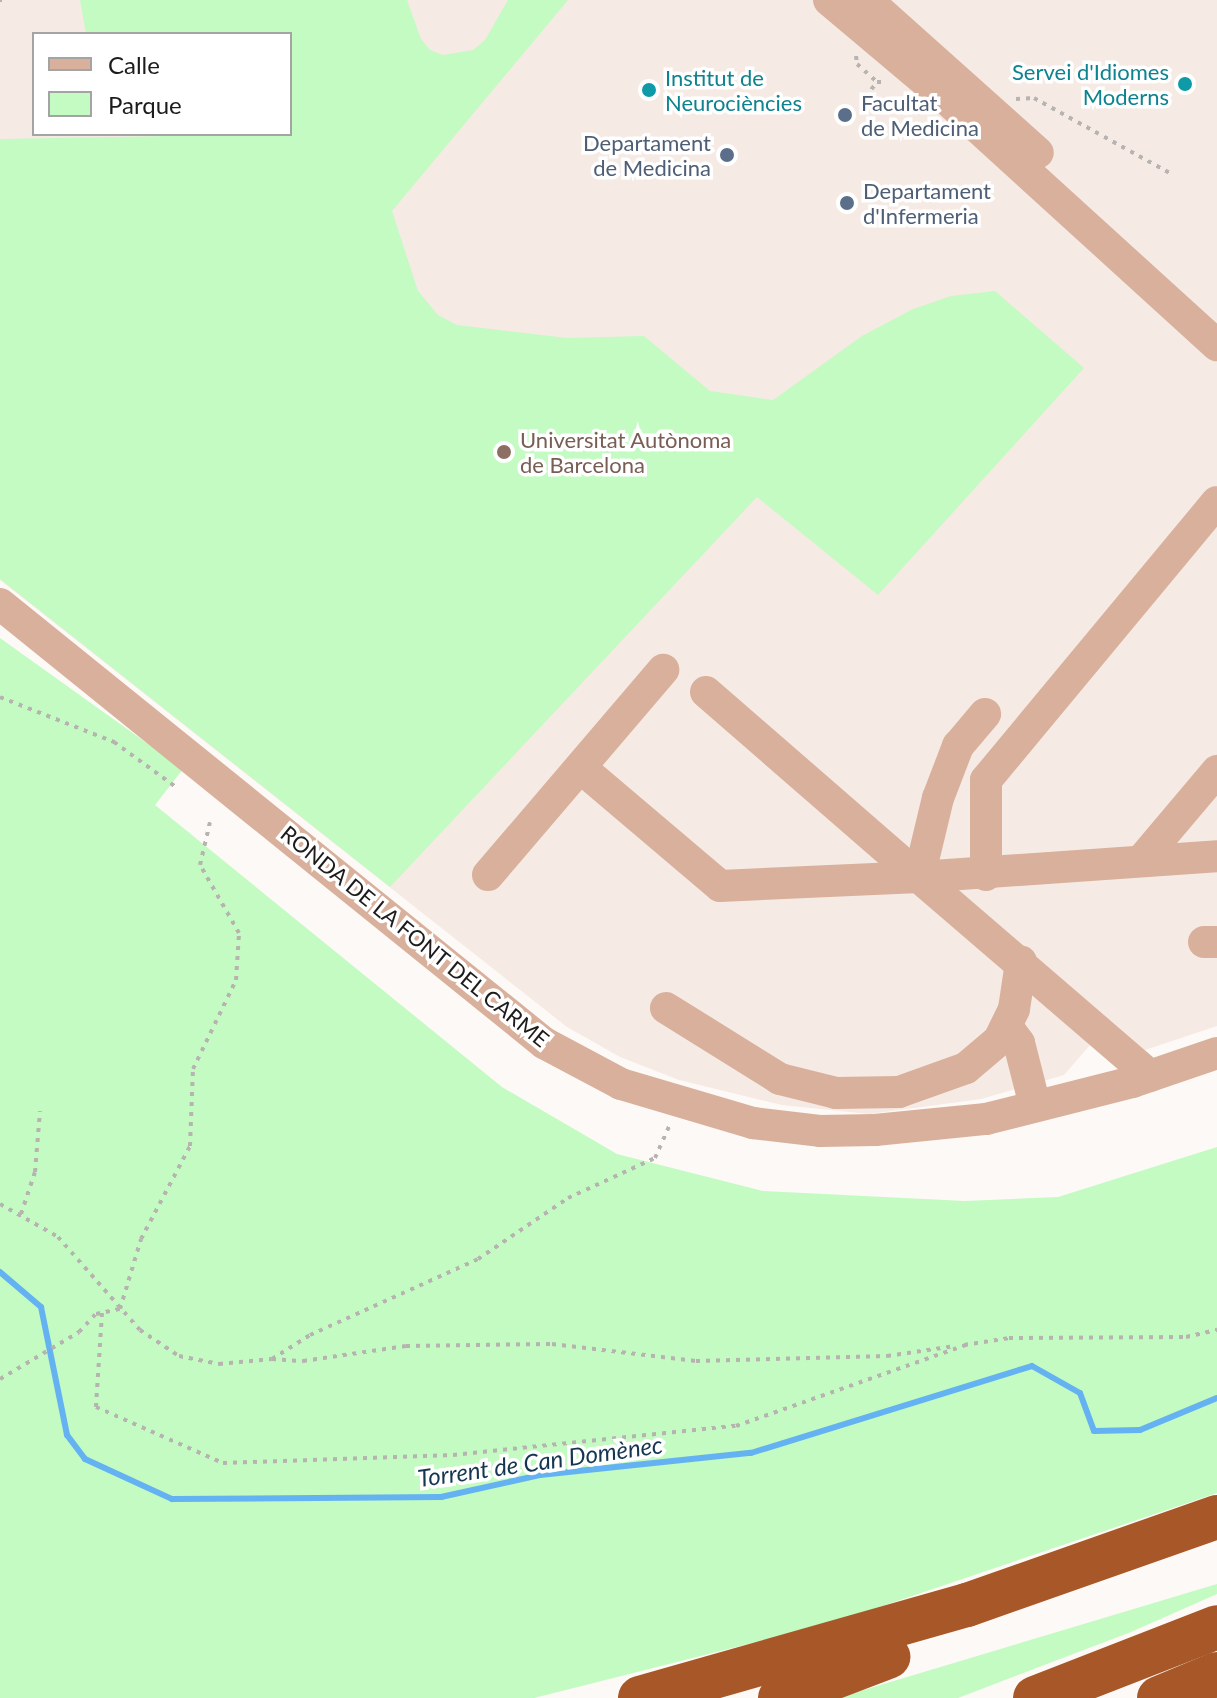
<!DOCTYPE html>
<meta charset="utf-8">
<style>
body{margin:0}
#map{position:relative;width:1217px;height:1698px;overflow:hidden;background:#fdf9f6;font-family:Lato,sans-serif}
div>[style]{position:absolute}
[style*='--x']{left:calc(var(--x)*1px);top:calc(var(--y)*1px);width:calc(var(--w)*1px);rotate:calc(var(--a)*1deg)}
.built>*{inset:0;background:#f6eae4}
.green>*{inset:0;background:#c3fbc2}
.stream>*{height:6px;margin:-3px;padding:0 3px;transform-origin:3px;border-radius:3px;background:#64b2f2}
.path>*{height:4px;margin-top:-2px;transform-origin:0;background:repeating-linear-gradient(90deg,#b6b3b1 0 4px,transparent 0 10px)}
.minor>*{height:32px;margin:-16px;padding:0 16px;transform-origin:16px;border-radius:16px;background:#d8b09c}
.highway>*{height:44px;margin:-22px;padding:0 22px;transform-origin:22px;border-radius:22px;background:#a85828}
.dots>*{width:22px;height:22px;translate:-50% -50%;box-sizing:border-box;border:4px solid #fff;border-radius:50%}
span{translate:-50% -50%;white-space:nowrap;text-align:center;line-height:1.15;-webkit-text-stroke:7px #fff;paint-order:stroke}
.culture-label{font-size:22px;color:#0d838f}
.right{translate:-100% -50%;text-align:right}
.left{translate:0 -50%;text-align:left}
.service-label{font-size:22px;color:#4e5e75}
.education-label{font-size:22px;color:#785e54}
.street-label{font-size:22px;color:#1d1c1b}
.water-label{font-size:24px;color:#153650;font-style:italic}
.legend{position:absolute;left:32px;top:32px;width:260px;height:104px;box-sizing:border-box;background:#fff;border:2px solid #a5a4a4;margin:0;padding:10px 14px;list-style:none;font-size:24px;color:#1d1c1b}
.legend li{display:flex;align-items:center;gap:16px;height:40px}
.legend b{width:40px;border:2px solid #a5a4a4}
</style>
<div id="map">
<div class="built">
<i style="clip-path:polygon(evenodd,0 0,1217px 0,1217px 1026px,1145px 1050px,1111px 1021px,1064px 1075px,981px 1099px,869px 1114px,782px 1105px,679px 1080px,620px 1057px,567px 1027px,0 580px,0 0,34px 34px,290px 34px,290px 134px,34px 134px,34px 34px)"></i>
</div>
<div class="green">
<i style="clip-path:polygon(80px 0,407px 0,421px 39px,430px 50px,443px 55px,473px 50px,485px 40px,508px 0,568px 0,392px 211px,418px 291px,438px 315px,457px 325px,567px 338px,644px 336px,710px 391px,773px 400px,862px 336px,913px 309px,951px 296px,995px 291px,1084px 368px,878px 595px,757px 497px,390px 887px,0 579px,0 139px,290px 134px,290px 34px,86px 34px)"></i>
<i style="clip-path:polygon(0 638px,183px 769px,155px 805px,502px 1087px,617px 1154px,763px 1191px,965px 1201px,1058px 1197px,1217px 1147px,1217px 1493px,832px 1623px,534px 1698px,0 1698px)"></i>
<i style="clip-path:polygon(1217px 1584px,1217px 1594px,1131px 1632px,958px 1698px,837px 1698px)"></i>
</div>
<div class="stream">
<i style="--x:0;--y:1272;--w:54;--a:40.5"></i>
<i style="--x:41;--y:1307;--w:131;--a:78.5"></i>
<i style="--x:67;--y:1435;--w:30;--a:53"></i>
<i style="--x:85;--y:1459;--w:96;--a:24.7"></i>
<i style="--x:172;--y:1499;--w:269;--a:-0.4"></i>
<i style="--x:441;--y:1497;--w:101;--a:-12.5"></i>
<i style="--x:540;--y:1475;--w:212;--a:-6"></i>
<i style="--x:751;--y:1453;--w:294;--a:-17.2"></i>
<i style="--x:1032;--y:1366;--w:55;--a:29.4"></i>
<i style="--x:1080;--y:1393;--w:40;--a:69.8"></i>
<i style="--x:1094;--y:1431;--w:46;--a:-1.2"></i>
<i style="--x:1140;--y:1430;--w:83;--a:-22.6"></i>
</div>
<div class="path">
<i style="--x:0;--y:0;--w:2;--a:0"></i>
<i style="--x:856;--y:56;--w:8;--a:83"></i>
<i style="--x:857;--y:64;--w:27;--a:42"></i>
<i style="--x:877;--y:82;--w:8;--a:0"></i>
<i style="--x:865;--y:97;--w:19;--a:-51"></i>
<i style="--x:1016;--y:99;--w:18;--a:-3"></i>
<i style="--x:1034;--y:98;--w:155;--a:28.9"></i>
<i style="--x:0;--y:697;--w:123;--a:21.5"></i>
<i style="--x:114;--y:742;--w:78;--a:36.1"></i>
<i style="--x:0;--y:1204;--w:67;--a:29.6"></i>
<i style="--x:58;--y:1237;--w:124;--a:48.6"></i>
<i style="--x:140;--y:1330;--w:47;--a:33.7"></i>
<i style="--x:179;--y:1356;--w:41;--a:11.3"></i>
<i style="--x:219;--y:1364;--w:53;--a:-5.4"></i>
<i style="--x:272;--y:1359;--w:45;--a:-32.3"></i>
<i style="--x:310;--y:1335;--w:184;--a:-24.3"></i>
<i style="--x:478;--y:1259;--w:109;--a:-34.1"></i>
<i style="--x:568;--y:1198;--w:96;--a:-24.7"></i>
<i style="--x:655;--y:1158;--w:35;--a:-66"></i>
<i style="--x:21;--y:1214;--w:44;--a:-71.6"></i>
<i style="--x:35;--y:1172;--w:61;--a:-85.3"></i>
<i style="--x:102;--y:1313;--w:94;--a:93.7"></i>
<i style="--x:96;--y:1407;--w:139;--a:23.8"></i>
<i style="--x:223;--y:1463;--w:230;--a:-2"></i>
<i style="--x:453;--y:1455;--w:284;--a:-5.9"></i>
<i style="--x:736;--y:1426;--w:244;--a:-19.4"></i>
<i style="--x:964;--y:1345;--w:46;--a:-8.8"></i>
<i style="--x:1009;--y:1338;--w:177;--a:-0.3"></i>
<i style="--x:1186;--y:1337;--w:32;--a:-13"></i>
<i style="--x:272;--y:1359;--w:31;--a:4"></i>
<i style="--x:303;--y:1361;--w:104;--a:-8.3"></i>
<i style="--x:406;--y:1346;--w:146;--a:-0.8"></i>
<i style="--x:552;--y:1344;--w:145;--a:6.7"></i>
<i style="--x:696;--y:1361;--w:191;--a:-1.5"></i>
<i style="--x:887;--y:1356;--w:69;--a:-8.4"></i>
<i style="--x:0;--y:1379;--w:92;--a:-30.7"></i>
<i style="--x:79;--y:1332;--w:25;--a:-47"></i>
<i style="--x:96;--y:1314;--w:25;--a:-12"></i>
<i style="--x:120;--y:1309;--w:73;--a:-73.3"></i>
<i style="--x:141;--y:1239;--w:105;--a:-62.2"></i>
<i style="--x:190;--y:1146;--w:77;--a:-87.8"></i>
<i style="--x:193;--y:1069;--w:99;--a:-64.2"></i>
<i style="--x:236;--y:980;--w:47;--a:-86.3"></i>
<i style="--x:239;--y:933;--w:78;--a:-119.8"></i>
<i style="--x:200;--y:865;--w:44;--a:-76.9"></i>
</div>
<div class="minor">
<i style="--x:829;--y:0;--w:148;--a:40.1"></i>
<i style="--x:942;--y:95;--w:372;--a:42.3"></i>
<i style="--x:867;--y:0;--w:229;--a:41.8"></i>
<i style="--x:0;--y:604;--w:699;--a:38.9"></i>
<i style="--x:544;--y:1043;--w:87;--a:28"></i>
<i style="--x:621;--y:1084;--w:138;--a:16.5"></i>
<i style="--x:753;--y:1123;--w:67;--a:6.8"></i>
<i style="--x:820;--y:1131;--w:55;--a:-1"></i>
<i style="--x:875;--y:1130;--w:112;--a:-5.7"></i>
<i style="--x:986;--y:1119;--w:151;--a:-14.2"></i>
<i style="--x:1132;--y:1082;--w:90;--a:-18.8"></i>
<i style="--x:706;--y:692;--w:282;--a:41"></i>
<i style="--x:919;--y:877;--w:299;--a:-4"></i>
<i style="--x:581;--y:768;--w:182;--a:40.3"></i>
<i style="--x:720;--y:886;--w:199;--a:-2.6"></i>
<i style="--x:919;--y:877;--w:305;--a:40.7"></i>
<i style="--x:1141;--y:861;--w:118;--a:-49.8"></i>
<i style="--x:488;--y:875;--w:270;--a:-49.5"></i>
<i style="--x:986;--y:875;--w:95;--a:-90"></i>
<i style="--x:986;--y:780;--w:361;--a:-50.3"></i>
<i style="--x:919;--y:877;--w:81;--a:-76.5"></i>
<i style="--x:938;--y:798;--w:56;--a:-69"></i>
<i style="--x:958;--y:746;--w:42;--a:-49.8"></i>
<i style="--x:1204;--y:942;--w:13;--a:0"></i>
<i style="--x:666;--y:1008;--w:134;--a:31.9"></i>
<i style="--x:780;--y:1079;--w:58;--a:14"></i>
<i style="--x:836;--y:1093;--w:63;--a:-0.9"></i>
<i style="--x:899;--y:1092;--w:71;--a:-19.7"></i>
<i style="--x:966;--y:1068;--w:43;--a:-40.3"></i>
<i style="--x:999;--y:1040;--w:34;--a:-64"></i>
<i style="--x:1014;--y:1009;--w:48;--a:-81.5"></i>
<i style="--x:1007;--y:1027;--w:20;--a:53"></i>
<i style="--x:1019;--y:1043;--w:65;--a:75.7"></i>
</div>
<div class="highway">
<i style="--x:640;--y:1698;--w:340;--a:-15.9"></i>
<i style="--x:967;--y:1605;--w:265;--a:-19.4"></i>
<i style="--x:780;--y:1698;--w:116;--a:-20.8"></i>
<i style="--x:1035;--y:1698;--w:195;--a:-21.3"></i>
<i style="--x:1159;--y:1698;--w:63;--a:-22.5"></i>
</div>
<div class="dots">
<i style="left:1185px;top:84px;background:#0f9aa8"></i>
<i style="left:649px;top:90px;background:#0f9aa8"></i>
<i style="left:845px;top:115px;background:#5c6f8a"></i>
<i style="left:727px;top:155px;background:#5c6f8a"></i>
<i style="left:847px;top:203px;background:#5c6f8a"></i>
<i style="left:504px;top:452px;background:#8d6e63"></i>
</div>
<div class="culture-label">
<span class="right" style="left:1169px;top:84px">Servei d'Idiomes<br>Moderns</span>
<span class="left" style="left:665px;top:90px">Institut de<br>Neurociències</span>
</div>
<div class="service-label">
<span class="left" style="left:861px;top:115px">Facultat<br>de Medicina</span>
<span class="right" style="left:711px;top:155px">Departament<br>de Medicina</span>
<span class="left" style="left:863px;top:203px">Departament<br>d'Infermeria</span>
</div>
<div class="education-label">
<span class="left" style="left:520px;top:452px">Universitat Autònoma<br>de Barcelona</span>
</div>
<div class="street-label">
<span style="left:415px;top:936px;rotate:39deg">RONDA DE LA FONT DEL CARME</span>
</div>
<div class="water-label">
<span style="left:540px;top:1461px;rotate:-8deg">Torrent de Can Domènec</span>
</div>
<ul class="legend">
<li><b style="height:10px;background:#d8b09c"></b>Calle</li>
<li><b style="height:22px;background:#c3fbc2"></b>Parque</li>
</ul>
</div>
